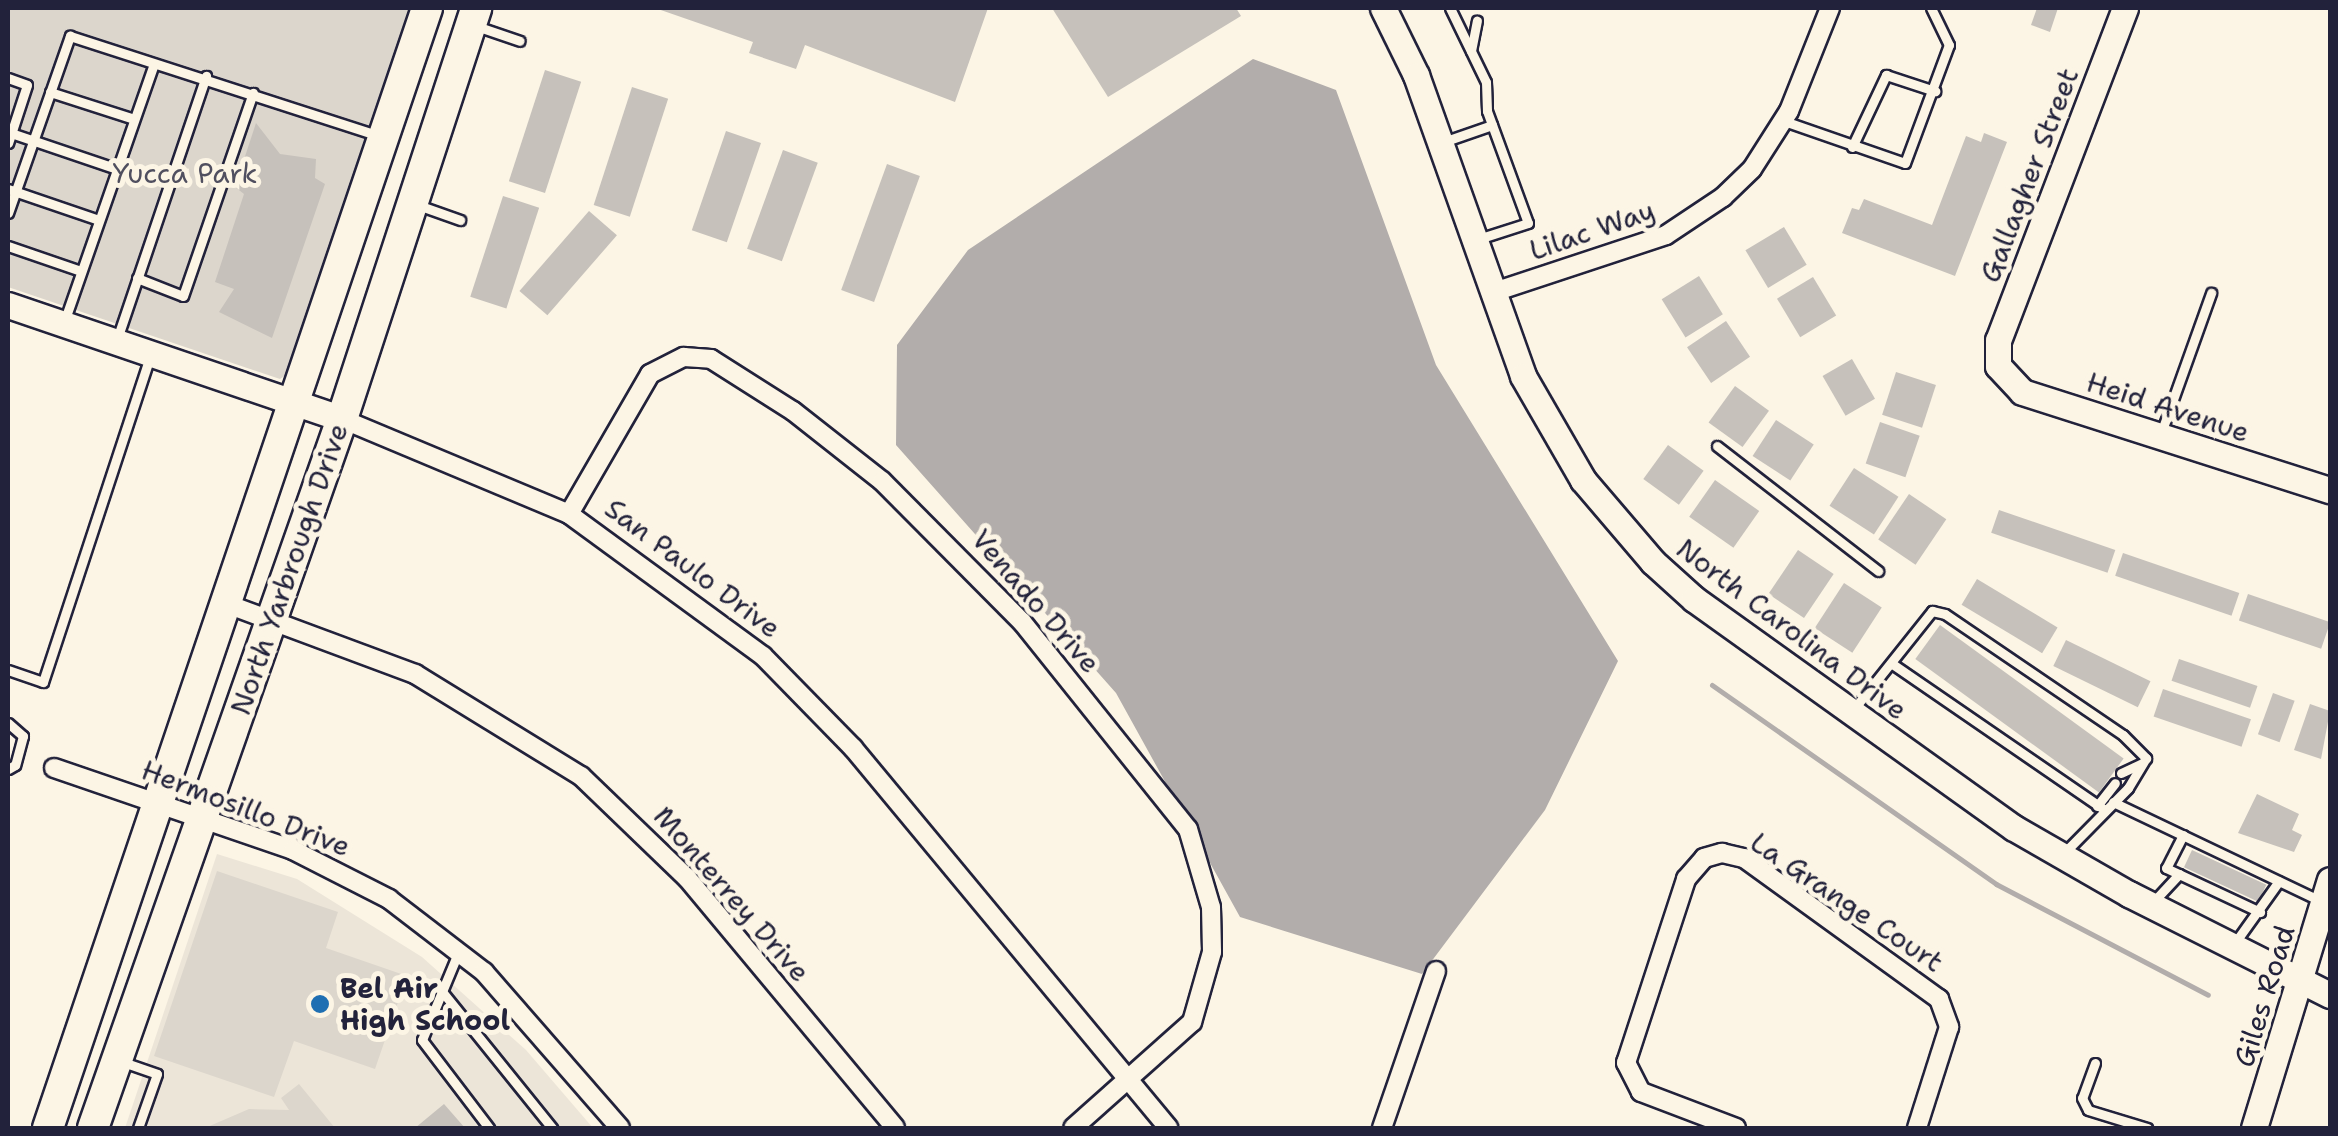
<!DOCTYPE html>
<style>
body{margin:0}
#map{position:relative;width:2338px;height:1136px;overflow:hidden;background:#fcf5e5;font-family:"Shantell Sans",sans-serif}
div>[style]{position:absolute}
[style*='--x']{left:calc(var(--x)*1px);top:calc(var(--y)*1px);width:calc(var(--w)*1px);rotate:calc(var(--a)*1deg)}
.built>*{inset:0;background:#ece5d8}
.green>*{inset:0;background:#dcd6cc}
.water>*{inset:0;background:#b2adab}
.stream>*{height:5px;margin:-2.5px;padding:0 2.5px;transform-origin:2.5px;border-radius:2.5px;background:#b2adab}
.building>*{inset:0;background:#c6c1bb;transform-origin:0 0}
.roads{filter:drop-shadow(2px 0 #22223b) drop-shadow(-2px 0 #22223b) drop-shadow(0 2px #22223b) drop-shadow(0 -2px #22223b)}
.lane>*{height:9px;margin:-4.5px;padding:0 4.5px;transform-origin:4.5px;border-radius:4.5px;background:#fcf5e5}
.street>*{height:18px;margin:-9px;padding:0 9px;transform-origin:9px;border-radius:9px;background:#fcf5e5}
.secondary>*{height:25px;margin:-12.5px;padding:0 12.5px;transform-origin:12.5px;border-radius:12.5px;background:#fcf5e5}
.primary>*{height:30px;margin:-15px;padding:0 15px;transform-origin:15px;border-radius:15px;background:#fcf5e5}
.dots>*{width:28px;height:28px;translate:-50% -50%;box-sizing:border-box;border:5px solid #fcf5e5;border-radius:50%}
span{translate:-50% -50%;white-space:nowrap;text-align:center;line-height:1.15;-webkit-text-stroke:10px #fcf5e5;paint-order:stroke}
.park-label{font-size:28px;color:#504f5f}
.street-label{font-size:28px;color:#22223b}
.poi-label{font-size:28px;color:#22223b;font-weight:700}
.left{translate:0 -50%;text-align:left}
.frame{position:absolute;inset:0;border:10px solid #22223b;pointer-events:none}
</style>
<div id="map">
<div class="built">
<i style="clip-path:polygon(217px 854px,297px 879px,422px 957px,526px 1050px,593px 1128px,125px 1128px)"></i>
</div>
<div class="green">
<i style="clip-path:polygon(8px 8px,417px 8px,296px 368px,280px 379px,8px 287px)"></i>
<i style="clip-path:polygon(217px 871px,338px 912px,326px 948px,407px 976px,375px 1069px,294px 1041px,274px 1097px,154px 1056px)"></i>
<i style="clip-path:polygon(299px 1084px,335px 1128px,205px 1128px,249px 1109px,289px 1110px,281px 1098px)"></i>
</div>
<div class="water">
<i style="clip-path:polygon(1253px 59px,1336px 90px,1436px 365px,1618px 661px,1545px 810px,1422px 974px,1240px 917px,1116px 693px,896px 445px,897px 345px,968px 250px)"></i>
</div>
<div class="stream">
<i style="--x:1712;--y:685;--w:347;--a:35"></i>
<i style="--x:1996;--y:884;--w:239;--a:27.6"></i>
</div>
<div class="building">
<i style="clip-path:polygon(655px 8px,988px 8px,955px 102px,805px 45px,796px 69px,749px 53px,753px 42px)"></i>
<i style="clip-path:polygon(1052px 8px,1236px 8px,1241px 16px,1108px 97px)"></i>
<i style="clip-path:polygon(2037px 8px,2058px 8px,2050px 32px,2031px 25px)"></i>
<i style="left:545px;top:70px;width:38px;height:117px;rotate:18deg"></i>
<i style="left:632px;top:87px;width:38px;height:124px;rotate:18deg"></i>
<i style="clip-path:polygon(256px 123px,280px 154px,316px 159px,315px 178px,325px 184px,272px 338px,219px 312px,234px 289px,215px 282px,244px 194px,235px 187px)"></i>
<i style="left:726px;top:131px;width:37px;height:105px;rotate:19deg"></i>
<i style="clip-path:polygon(1984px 133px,2007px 142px,1955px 276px,1842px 233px,1852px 208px,1859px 210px,1864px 199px,1932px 225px,1966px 136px,1981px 142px)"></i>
<i style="left:783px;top:150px;width:37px;height:105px;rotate:20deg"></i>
<i style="left:887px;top:164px;width:35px;height:134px;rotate:20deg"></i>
<i style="left:503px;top:196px;width:38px;height:106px;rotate:18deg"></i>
<i style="left:589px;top:211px;width:37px;height:106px;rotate:41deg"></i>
<i style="left:1784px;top:227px;width:44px;height:45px;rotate:59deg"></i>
<i style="left:1699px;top:276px;width:45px;height:44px;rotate:58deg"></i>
<i style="left:1813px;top:277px;width:45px;height:42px;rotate:59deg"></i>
<i style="left:1726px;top:321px;width:43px;height:47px;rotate:56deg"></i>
<i style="left:1852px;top:359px;width:46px;height:34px;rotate:60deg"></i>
<i style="left:1896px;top:372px;width:42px;height:45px;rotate:18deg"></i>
<i style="left:1735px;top:386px;width:42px;height:45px;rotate:36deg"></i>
<i style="left:1776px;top:420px;width:45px;height:43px;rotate:33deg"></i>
<i style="left:1880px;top:422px;width:42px;height:44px;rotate:19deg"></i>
<i style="left:1668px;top:445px;width:44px;height:42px;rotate:36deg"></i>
<i style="left:1854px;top:468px;width:53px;height:45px;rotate:33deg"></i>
<i style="left:1715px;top:480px;width:54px;height:45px;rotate:35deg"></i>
<i style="left:1909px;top:494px;width:45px;height:55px;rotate:34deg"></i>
<i style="left:1999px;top:510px;width:123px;height:24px;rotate:19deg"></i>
<i style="left:1798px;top:550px;width:43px;height:53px;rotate:34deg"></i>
<i style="left:2123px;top:553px;width:123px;height:24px;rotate:19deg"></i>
<i style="left:1977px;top:579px;width:94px;height:30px;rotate:31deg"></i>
<i style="left:1844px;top:583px;width:45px;height:54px;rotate:33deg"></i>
<i style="left:2248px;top:594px;width:87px;height:28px;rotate:19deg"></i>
<i style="left:1940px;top:625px;width:227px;height:42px;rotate:36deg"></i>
<i style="left:2066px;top:640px;width:94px;height:29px;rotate:26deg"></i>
<i style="left:2179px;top:659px;width:83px;height:23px;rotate:19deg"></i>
<i style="left:2163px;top:689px;width:93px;height:29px;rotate:19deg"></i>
<i style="left:2273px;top:693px;width:23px;height:44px;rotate:20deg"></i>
<i style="clip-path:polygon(2310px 704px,2330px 711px,2321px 759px,2294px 750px)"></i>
<i style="clip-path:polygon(2257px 794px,2299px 814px,2292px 830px,2302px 835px,2294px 852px,2238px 833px)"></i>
<i style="left:2192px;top:850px;width:82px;height:19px;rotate:25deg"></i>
<i style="clip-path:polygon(444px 1104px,465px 1128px,415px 1128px)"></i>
</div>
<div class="roads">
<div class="lane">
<i style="--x:1450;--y:8;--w:82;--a:64.1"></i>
<i style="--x:1486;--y:82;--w:29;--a:88"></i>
<i style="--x:1487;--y:111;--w:119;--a:69.9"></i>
<i style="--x:1528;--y:223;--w:56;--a:162.2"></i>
<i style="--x:476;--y:26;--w:46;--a:18.8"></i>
<i style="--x:1471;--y:51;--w:31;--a:-79"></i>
<i style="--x:8;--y:78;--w:20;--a:20"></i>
<i style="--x:27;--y:85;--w:61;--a:108.1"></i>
<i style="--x:50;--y:92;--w:88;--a:17.8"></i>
<i style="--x:1784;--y:121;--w:128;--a:19.1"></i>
<i style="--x:1905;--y:163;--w:126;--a:-69.6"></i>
<i style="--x:1949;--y:45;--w:41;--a:-115.9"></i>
<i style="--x:8;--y:132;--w:115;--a:18.7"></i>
<i style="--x:1443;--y:142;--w:52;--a:-19.1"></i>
<i style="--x:1852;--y:147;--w:80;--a:-64.7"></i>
<i style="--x:1886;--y:75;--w:52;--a:18.1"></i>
<i style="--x:8;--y:189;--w:96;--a:18.8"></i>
<i style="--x:415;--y:204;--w:48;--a:19.6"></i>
<i style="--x:8;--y:213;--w:188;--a:-70.7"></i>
<i style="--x:70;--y:36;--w:322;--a:17.9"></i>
<i style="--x:8;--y:246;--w:77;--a:18.9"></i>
<i style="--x:137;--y:278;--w:49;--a:21.4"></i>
<i style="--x:183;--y:296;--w:215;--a:-71"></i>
<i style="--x:64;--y:322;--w:273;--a:-70.8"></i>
<i style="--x:117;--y:339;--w:278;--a:-71.3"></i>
<i style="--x:2161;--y:433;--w:149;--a:-70.3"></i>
<i style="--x:1717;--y:446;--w:204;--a:37.8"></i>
<i style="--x:1891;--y:663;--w:260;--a:34.5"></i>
<i style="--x:8;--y:670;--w:37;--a:19"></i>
<i style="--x:43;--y:682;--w:345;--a:-71.8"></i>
<i style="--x:1853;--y:710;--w:127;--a:-51.4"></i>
<i style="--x:1932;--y:611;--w:13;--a:13"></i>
<i style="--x:1945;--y:614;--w:215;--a:34.2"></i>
<i style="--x:2123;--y:735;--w:33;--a:45"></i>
<i style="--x:2146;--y:758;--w:35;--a:121"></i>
<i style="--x:2128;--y:788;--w:93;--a:134.6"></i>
<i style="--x:8;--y:723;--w:20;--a:41"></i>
<i style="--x:23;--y:736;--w:30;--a:105"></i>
<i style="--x:15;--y:765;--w:8;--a:150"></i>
<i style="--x:2121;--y:773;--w:23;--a:-25"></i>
<i style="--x:2113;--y:802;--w:233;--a:25.5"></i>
<i style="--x:2097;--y:806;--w:29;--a:-52"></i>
<i style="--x:2183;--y:835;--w:37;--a:117"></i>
<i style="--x:2166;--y:868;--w:104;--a:25.1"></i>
<i style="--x:2154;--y:901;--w:37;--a:-47"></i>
<i style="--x:2234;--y:944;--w:77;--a:-54.5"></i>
<i style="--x:458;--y:953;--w:94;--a:112.5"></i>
<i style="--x:422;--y:1040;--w:111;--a:52.7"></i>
<i style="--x:440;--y:989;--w:179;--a:51.1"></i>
<i style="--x:120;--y:1061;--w:39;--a:19"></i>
<i style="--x:157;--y:1074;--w:57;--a:109.4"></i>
<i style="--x:2095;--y:1063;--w:37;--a:110"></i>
<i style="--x:2082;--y:1098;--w:13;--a:63"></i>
<i style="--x:2088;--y:1110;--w:62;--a:17"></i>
</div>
<div class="street">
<i style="--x:1491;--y:293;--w:184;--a:-18.3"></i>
<i style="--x:1666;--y:235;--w:69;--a:-33.7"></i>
<i style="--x:1723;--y:197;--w:40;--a:-44"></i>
<i style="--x:1752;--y:169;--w:69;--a:-57.5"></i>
<i style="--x:1789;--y:111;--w:111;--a:-68.3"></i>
<i style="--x:342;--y:419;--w:246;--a:22.7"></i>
<i style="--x:569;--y:514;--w:240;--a:36.2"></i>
<i style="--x:763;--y:656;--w:129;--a:45.6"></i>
<i style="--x:853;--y:748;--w:494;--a:50.3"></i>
<i style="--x:569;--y:514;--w:162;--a:-59.9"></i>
<i style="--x:650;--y:374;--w:38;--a:-27"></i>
<i style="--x:684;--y:357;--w:27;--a:4"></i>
<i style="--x:711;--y:359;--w:97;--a:32.4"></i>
<i style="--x:793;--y:411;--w:113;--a:38.2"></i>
<i style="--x:882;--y:481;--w:199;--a:45.2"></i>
<i style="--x:1022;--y:622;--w:265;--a:51.3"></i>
<i style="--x:1188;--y:829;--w:81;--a:73.6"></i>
<i style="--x:1211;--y:907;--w:45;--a:88.7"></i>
<i style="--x:1212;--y:952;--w:73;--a:105.9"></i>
<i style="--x:1192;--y:1022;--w:159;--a:138.3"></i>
<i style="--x:227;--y:604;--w:201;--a:20.4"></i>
<i style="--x:415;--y:674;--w:195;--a:31.6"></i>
<i style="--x:581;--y:776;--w:147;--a:43.9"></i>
<i style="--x:687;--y:878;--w:325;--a:50.2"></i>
<i style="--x:54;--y:768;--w:253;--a:18.9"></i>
<i style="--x:293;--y:850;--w:108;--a:27"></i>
<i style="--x:389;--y:899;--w:120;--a:37.5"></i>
<i style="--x:484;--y:972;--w:207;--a:48.9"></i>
<i style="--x:1382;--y:1128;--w:166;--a:-71"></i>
<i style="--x:1736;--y:1128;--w:102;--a:-159.2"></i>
<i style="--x:1641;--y:1092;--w:33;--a:-117"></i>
<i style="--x:1626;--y:1063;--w:194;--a:-71.9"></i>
<i style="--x:1686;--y:879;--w:28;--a:-49"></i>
<i style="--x:1704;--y:858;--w:19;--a:-16"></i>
<i style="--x:1722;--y:853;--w:23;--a:13"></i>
<i style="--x:1744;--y:858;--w:241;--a:35.9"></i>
<i style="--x:1939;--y:999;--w:30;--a:70"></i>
<i style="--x:1949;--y:1027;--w:106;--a:107.6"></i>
</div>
<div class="secondary">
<i style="--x:1383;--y:8;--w:75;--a:63.8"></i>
<i style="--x:1416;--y:75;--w:319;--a:70.4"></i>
<i style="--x:1523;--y:376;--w:120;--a:60"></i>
<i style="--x:1583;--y:480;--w:108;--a:49.5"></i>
<i style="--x:1653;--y:562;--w:55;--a:42.1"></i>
<i style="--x:1694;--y:599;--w:393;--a:35.6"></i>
<i style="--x:2014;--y:828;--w:133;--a:29.9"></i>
<i style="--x:2129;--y:894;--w:225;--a:26.7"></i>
<i style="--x:2125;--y:8;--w:355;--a:110.9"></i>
<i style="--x:1998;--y:340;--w:26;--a:90"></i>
<i style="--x:1998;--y:366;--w:35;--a:47"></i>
<i style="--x:2022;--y:392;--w:323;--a:17.7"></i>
<i style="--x:8;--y:305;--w:353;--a:18.8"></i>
<i style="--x:2254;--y:1128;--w:259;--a:-73"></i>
</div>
<div class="primary">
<i style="--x:48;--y:1128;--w:1182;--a:-71.3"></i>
<i style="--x:93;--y:1128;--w:751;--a:-70.65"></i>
<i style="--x:342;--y:419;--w:432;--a:-71.9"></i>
</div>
</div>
<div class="dots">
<i style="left:320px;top:1004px;background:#1f6fb2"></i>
</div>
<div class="park-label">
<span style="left:185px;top:173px">Yucca Park</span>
</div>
<div class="street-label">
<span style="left:2029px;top:175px;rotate:-69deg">Gallagher Street</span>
<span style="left:1592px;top:230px;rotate:-19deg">Lilac Way</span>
<span style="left:2168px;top:407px;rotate:18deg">Heid Avenue</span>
<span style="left:693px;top:568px;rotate:37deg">San Paulo Drive</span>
<span style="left:289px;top:569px;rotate:-71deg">North Yarbrough Drive</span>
<span style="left:1036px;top:601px;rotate:49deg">Venado Drive</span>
<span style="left:1792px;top:629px;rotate:37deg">North Carolina Drive</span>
<span style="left:246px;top:808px;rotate:21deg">Hermosillo Drive</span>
<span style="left:732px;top:894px;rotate:49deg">Monterrey Drive</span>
<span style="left:1847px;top:902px;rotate:34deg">La Grange Court</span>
<span style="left:2264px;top:996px;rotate:-73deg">Giles Road</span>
</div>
<div class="poi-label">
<span class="left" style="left:340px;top:1004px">Bel Air<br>High School</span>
</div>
<div class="frame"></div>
</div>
